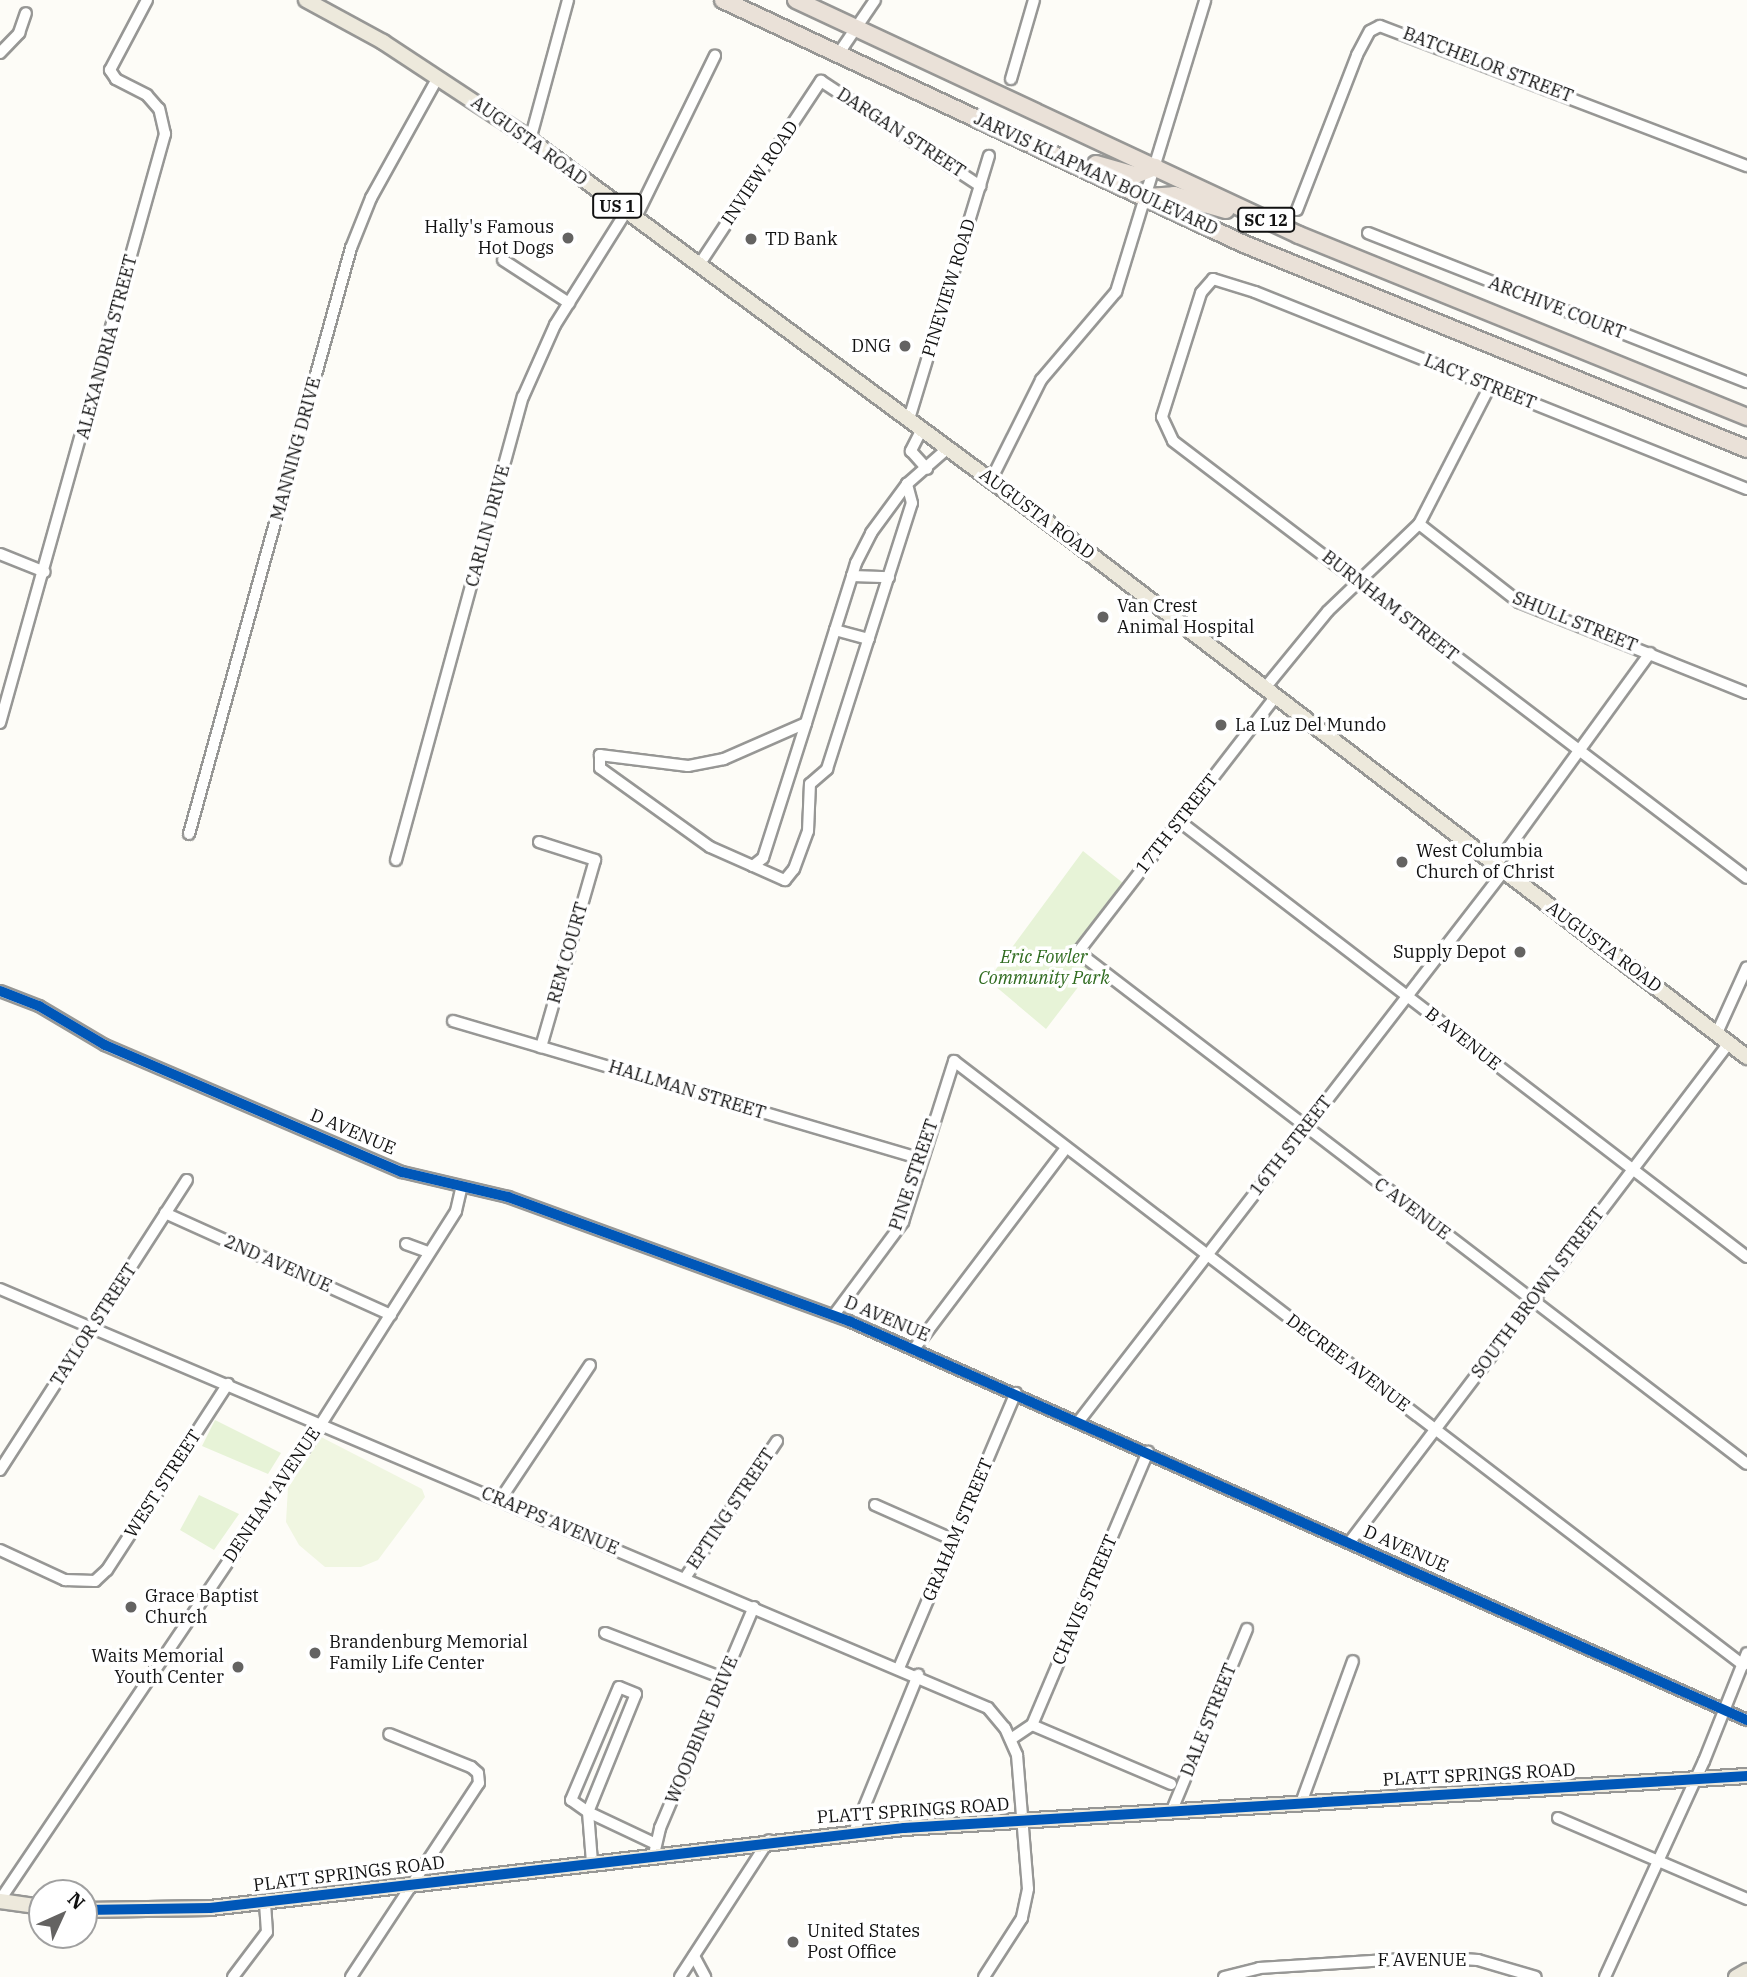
<!DOCTYPE html>
<style>
body{margin:0}
#map{position:relative;width:1747px;height:1977px;overflow:hidden;background:#fdfcf7;font-family:"IBM Plex Serif",serif}
div>[style]{position:absolute}
[style*='--x']{left:calc(var(--x)*1px);top:calc(var(--y)*1px);width:calc(var(--w)*1px);rotate:calc(var(--a)*1deg)}
.green>*{inset:0;background:#e7f3d7}
.pitch>*{inset:0;background:#f0f6e1}
.roads{filter:drop-shadow(2px 0 #979795) drop-shadow(-2px 0 #979795) drop-shadow(0 2px #979795) drop-shadow(0 -2px #979795)}
.minor>*{height:10px;margin:-5px;padding:0 5px;transform-origin:5px;border-radius:5px;background:#fffffe}
.major>*{height:14px;margin:-7px;padding:0 7px;transform-origin:7px;border-radius:7px;background:#ede9dc}
.highway>*{height:16px;margin:-8px;padding:0 8px;transform-origin:8px;border-radius:8px;background:#eae1d8}
.cycleway>*{height:10px;margin:-5px;padding:0 5px;transform-origin:5px;border-radius:5px;background:#0057b8}
.dots>*{width:19px;height:19px;translate:-50% -50%;box-sizing:border-box;border:4px solid #fff;border-radius:50%}
span{translate:-50% -50%;white-space:nowrap;text-align:center;line-height:1.15;-webkit-text-stroke:7px #fff;paint-order:stroke}
.shield-label span{padding:2px 5px;background:#fff;border:2px solid;border-radius:5px;-webkit-text-stroke-width:0}
.shield-label{font-size:16px;color:#111;font-weight:700}
.street-label{font-size:18px;color:#111}
.poi-label{font-size:18px;color:#111}
.right{translate:-100% -50%;text-align:right}
.left{translate:0 -50%;text-align:left}
.park-label{font-size:18px;color:#2f6b1f;font-style:italic}
.north{position:absolute;left:28px;top:1879px;width:70px;height:70px;box-sizing:border-box;background:#fff;border:2px solid #a0a0a0;border-radius:50%;rotate:45deg;font-size:19px;font-weight:700;line-height:28px;text-align:center;color:#111}
.north::after{content:'';display:block;margin:auto;width:24px;height:32px;background:#646362;clip-path:polygon(50% 0,100% 100%,50% 72%,0 100%)}
</style>
<div id="map">
<div class="green">
<i style="clip-path:polygon(1083px 851px,1128px 887px,1078px 951px,1095px 965px,1046px 1029px,988px 980px)"></i>
<i style="clip-path:polygon(215px 1420px,281px 1453px,268px 1474px,202px 1446px)"></i>
<i style="clip-path:polygon(199px 1495px,239px 1514px,214px 1550px,180px 1530px)"></i>
</div>
<div class="pitch">
<i style="clip-path:polygon(321px 1437px,422px 1489px,425px 1497px,378px 1560px,361px 1567px,325px 1567px,299px 1545px,286px 1522px,288px 1487px)"></i>
</div>
<div class="roads">
<div class="minor">
<i style="--x:0;--y:53;--w:28;--a:-46"></i>
<i style="--x:19;--y:33;--w:21;--a:-71"></i>
<i style="--x:839;--y:53;--w:64;--a:-55.8"></i>
<i style="--x:1011;--y:79;--w:82;--a:-73.8"></i>
<i style="--x:530;--y:140;--w:145;--a:-74.8"></i>
<i style="--x:1297;--y:210;--w:166;--a:-68.8"></i>
<i style="--x:1357;--y:55;--w:27;--a:-62"></i>
<i style="--x:1370;--y:31;--w:11;--a:-27"></i>
<i style="--x:1380;--y:26;--w:393;--a:20.9"></i>
<i style="--x:635;--y:219;--w:182;--a:-63.9"></i>
<i style="--x:1368;--y:233;--w:407;--a:21.5"></i>
<i style="--x:503;--y:260;--w:79;--a:33.1"></i>
<i style="--x:699;--y:265;--w:221;--a:-56.5"></i>
<i style="--x:821;--y:81;--w:191;--a:33.4"></i>
<i style="--x:909;--y:419;--w:275;--a:-73.1"></i>
<i style="--x:922;--y:429;--w:25;--a:117"></i>
<i style="--x:911;--y:451;--w:24;--a:48"></i>
<i style="--x:991;--y:480;--w:112;--a:-63.4"></i>
<i style="--x:1041;--y:380;--w:116;--a:-49.6"></i>
<i style="--x:1116;--y:292;--w:305;--a:-73"></i>
<i style="--x:1747;--y:489;--w:530;--a:-158.18"></i>
<i style="--x:1255;--y:292;--w:44;--a:-162.8"></i>
<i style="--x:1213;--y:279;--w:18;--a:131"></i>
<i style="--x:1201;--y:293;--w:130;--a:107.5"></i>
<i style="--x:1162;--y:417;--w:26;--a:65"></i>
<i style="--x:1173;--y:441;--w:721;--a:37.28"></i>
<i style="--x:1419;--y:524;--w:127;--a:38"></i>
<i style="--x:1519;--y:602;--w:245;--a:21.8"></i>
<i style="--x:0;--y:554;--w:48;--a:21.8"></i>
<i style="--x:852;--y:576;--w:37;--a:2"></i>
<i style="--x:835;--y:630;--w:35;--a:15"></i>
<i style="--x:1265;--y:688;--w:99;--a:-50.7"></i>
<i style="--x:1328;--y:611;--w:126;--a:-43.7"></i>
<i style="--x:1419;--y:524;--w:155;--a:-62.8"></i>
<i style="--x:1276;--y:696;--w:324;--a:127.7"></i>
<i style="--x:1078;--y:952;--w:842;--a:37.43"></i>
<i style="--x:0;--y:723;--w:612;--a:-74.35"></i>
<i style="--x:165;--y:134;--w:26;--a:-103"></i>
<i style="--x:159;--y:109;--w:18;--a:-131"></i>
<i style="--x:147;--y:95;--w:35;--a:-153"></i>
<i style="--x:116;--y:79;--w:11;--a:-124"></i>
<i style="--x:110;--y:70;--w:79;--a:-62.1"></i>
<i style="--x:806;--y:723;--w:90;--a:156.3"></i>
<i style="--x:724;--y:759;--w:37;--a:169"></i>
<i style="--x:688;--y:766;--w:89;--a:-172.9"></i>
<i style="--x:600;--y:755;--w:13;--a:90"></i>
<i style="--x:600;--y:768;--w:135;--a:35.7"></i>
<i style="--x:710;--y:847;--w:47;--a:23.8"></i>
<i style="--x:753;--y:866;--w:13;--a:-39"></i>
<i style="--x:763;--y:858;--w:142;--a:-72.3"></i>
<i style="--x:806;--y:723;--w:97;--a:-72.7"></i>
<i style="--x:835;--y:630;--w:57;--a:-72.5"></i>
<i style="--x:852;--y:576;--w:14;--a:-73"></i>
<i style="--x:856;--y:563;--w:34;--a:-63"></i>
<i style="--x:871;--y:533;--w:61;--a:-53.7"></i>
<i style="--x:907;--y:484;--w:55;--a:-41.3"></i>
<i style="--x:1179;--y:821;--w:716;--a:37.51"></i>
<i style="--x:189;--y:834;--w:608;--a:-74.55"></i>
<i style="--x:351;--y:248;--w:54;--a:-68.2"></i>
<i style="--x:371;--y:198;--w:138;--a:-61"></i>
<i style="--x:539;--y:842;--w:59;--a:17.8"></i>
<i style="--x:595;--y:860;--w:195;--a:106.1"></i>
<i style="--x:396;--y:860;--w:480;--a:-74.7"></i>
<i style="--x:523;--y:397;--w:79;--a:-66"></i>
<i style="--x:555;--y:325;--w:133;--a:-57.9"></i>
<i style="--x:1496;--y:865;--w:262;--a:-54"></i>
<i style="--x:753;--y:866;--w:35;--a:24"></i>
<i style="--x:785;--y:880;--w:14;--a:-51"></i>
<i style="--x:794;--y:869;--w:40;--a:-69.8"></i>
<i style="--x:808;--y:831;--w:47;--a:-87.6"></i>
<i style="--x:810;--y:784;--w:23;--a:-41"></i>
<i style="--x:827;--y:769;--w:279;--a:-72.3"></i>
<i style="--x:912;--y:503;--w:20;--a:-105"></i>
<i style="--x:0;--y:991;--w:42;--a:21"></i>
<i style="--x:39;--y:1006;--w:77;--a:30.6"></i>
<i style="--x:105;--y:1045;--w:323;--a:23.2"></i>
<i style="--x:402;--y:1172;--w:109;--a:13.3"></i>
<i style="--x:508;--y:1197;--w:363;--a:20"></i>
<i style="--x:849;--y:1321;--w:983;--a:23.96"></i>
<i style="--x:453;--y:1021;--w:488;--a:16.4"></i>
<i style="--x:1717;--y:1033;--w:72;--a:-65.6"></i>
<i style="--x:165;--y:1213;--w:248;--a:24.3"></i>
<i style="--x:406;--y:1244;--w:23;--a:20"></i>
<i style="--x:0;--y:1289;--w:1073;--a:22.98"></i>
<i style="--x:988;--y:1708;--w:26;--a:50"></i>
<i style="--x:1005;--y:1728;--w:30;--a:66"></i>
<i style="--x:1017;--y:1755;--w:134;--a:85.3"></i>
<i style="--x:1028;--y:1889;--w:30;--a:102"></i>
<i style="--x:1022;--y:1918;--w:70;--a:122.8"></i>
<i style="--x:834;--y:1315;--w:116;--a:-53.4"></i>
<i style="--x:903;--y:1222;--w:169;--a:-72.4"></i>
<i style="--x:954;--y:1061;--w:994;--a:37.43"></i>
<i style="--x:914;--y:1349;--w:252;--a:-52.9"></i>
<i style="--x:1079;--y:1421;--w:695;--a:-52.31"></i>
<i style="--x:0;--y:1470;--w:345;--a:-57.2"></i>
<i style="--x:500;--y:1500;--w:162;--a:-56.3"></i>
<i style="--x:875;--y:1505;--w:86;--a:23.9"></i>
<i style="--x:1349;--y:1543;--w:628;--a:-52.77"></i>
<i style="--x:0;--y:1550;--w:72;--a:24.8"></i>
<i style="--x:65;--y:1580;--w:30;--a:2"></i>
<i style="--x:95;--y:1581;--w:16;--a:-43"></i>
<i style="--x:107;--y:1570;--w:222;--a:-57"></i>
<i style="--x:685;--y:1578;--w:165;--a:-56.1"></i>
<i style="--x:605;--y:1633;--w:126;--a:20.9"></i>
<i style="--x:899;--y:1668;--w:299;--a:-67"></i>
<i style="--x:1032;--y:1725;--w:151;--a:23"></i>
<i style="--x:1011;--y:1739;--w:25;--a:-34"></i>
<i style="--x:1032;--y:1725;--w:297;--a:-67"></i>
<i style="--x:1301;--y:1803;--w:151;--a:-69.9"></i>
<i style="--x:1172;--y:1810;--w:196;--a:-67.5"></i>
<i style="--x:1558;--y:1818;--w:206;--a:23.2"></i>
<i style="--x:854;--y:1832;--w:170;--a:-67.8"></i>
<i style="--x:655;--y:1850;--w:23;--a:-77"></i>
<i style="--x:660;--y:1828;--w:240;--a:-67"></i>
<i style="--x:592;--y:1862;--w:50;--a:-94.6"></i>
<i style="--x:588;--y:1812;--w:127;--a:-67.9"></i>
<i style="--x:636;--y:1694;--w:18;--a:-158"></i>
<i style="--x:619;--y:1687;--w:123;--a:113"></i>
<i style="--x:571;--y:1800;--w:21;--a:35"></i>
<i style="--x:588;--y:1812;--w:75;--a:25.2"></i>
<i style="--x:0;--y:1900;--w:574;--a:-56.01"></i>
<i style="--x:321;--y:1424;--w:252;--a:-57.6"></i>
<i style="--x:456;--y:1211;--w:23;--a:-77"></i>
<i style="--x:694;--y:1956;--w:24;--a:62"></i>
<i style="--x:233;--y:1977;--w:56;--a:-52.9"></i>
<i style="--x:267;--y:1932;--w:30;--a:-94"></i>
<i style="--x:351;--y:1977;--w:232;--a:-56.6"></i>
<i style="--x:479;--y:1783;--w:10;--a:-96"></i>
<i style="--x:478;--y:1773;--w:9;--a:-139"></i>
<i style="--x:471;--y:1767;--w:88;--a:-158.1"></i>
<i style="--x:680;--y:1977;--w:163;--a:-57"></i>
<i style="--x:1224;--y:1977;--w:36;--a:-14"></i>
<i style="--x:1259;--y:1968;--w:173;--a:-3.6"></i>
<i style="--x:1432;--y:1957;--w:46;--a:3.7"></i>
<i style="--x:1478;--y:1960;--w:60;--a:16.3"></i>
<i style="--x:1605;--y:1977;--w:238;--a:-65.4"></i>
<i style="--x:1704;--y:1761;--w:116;--a:-68.3"></i>
</div>
<div class="major">
<i style="--x:306;--y:0;--w:88;--a:28.6"></i>
<i style="--x:383;--y:42;--w:165;--a:33.4"></i>
<i style="--x:521;--y:133;--w:686;--a:36.47"></i>
<i style="--x:1073;--y:541;--w:849;--a:37.44"></i>
<i style="--x:0;--y:1901;--w:42;--a:8.1"></i>
<i style="--x:84;--y:1910;--w:126;--a:-0.9"></i>
<i style="--x:210;--y:1908;--w:699;--a:-6.58"></i>
<i style="--x:904;--y:1828;--w:845;--a:-3.53"></i>
<i style="--x:1736;--y:1977;--w:13;--a:-29"></i>
</div>
<div class="highway">
<i style="--x:723;--y:0;--w:575;--a:25.1"></i>
<i style="--x:1244;--y:244;--w:543;--a:22.17"></i>
<i style="--x:796;--y:0;--w:555;--a:25.04"></i>
<i style="--x:1299;--y:235;--w:484;--a:22.1"></i>
<i style="--x:1096;--y:164;--w:41;--a:15.8"></i>
<i style="--x:1135;--y:175;--w:22;--a:-22"></i>
<i style="--x:1147;--y:197;--w:27;--a:-4"></i>
<i style="--x:1174;--y:195;--w:54;--a:16.1"></i>
</div>
</div>
<div class="cycleway">
<i style="--x:0;--y:991;--w:42;--a:21"></i>
<i style="--x:39;--y:1006;--w:77;--a:30.6"></i>
<i style="--x:105;--y:1045;--w:323;--a:23.2"></i>
<i style="--x:402;--y:1172;--w:109;--a:13.3"></i>
<i style="--x:508;--y:1197;--w:363;--a:20"></i>
<i style="--x:849;--y:1321;--w:983;--a:23.96"></i>
<i style="--x:84;--y:1910;--w:126;--a:-0.9"></i>
<i style="--x:210;--y:1908;--w:699;--a:-6.58"></i>
<i style="--x:904;--y:1828;--w:845;--a:-3.53"></i>
</div>
<div class="dots">
<i style="left:568px;top:238px;background:#646362"></i>
<i style="left:751px;top:239px;background:#646362"></i>
<i style="left:905px;top:346px;background:#646362"></i>
<i style="left:1103px;top:617px;background:#646362"></i>
<i style="left:1221px;top:725px;background:#646362"></i>
<i style="left:1402px;top:862px;background:#646362"></i>
<i style="left:1520px;top:952px;background:#646362"></i>
<i style="left:131px;top:1607px;background:#646362"></i>
<i style="left:315px;top:1653px;background:#646362"></i>
<i style="left:238px;top:1667px;background:#646362"></i>
<i style="left:793px;top:1942px;background:#646362"></i>
</div>
<div class="shield-label">
<span style="left:617px;top:206px">US 1</span>
<span style="left:1266px;top:220px">SC 12</span>
</div>
<div class="street-label">
<span style="left:1488px;top:65px;rotate:21deg">BATCHELOR STREET</span>
<span style="left:901px;top:133px;rotate:33deg">DARGAN STREET</span>
<span style="left:529px;top:141px;rotate:36deg">AUGUSTA ROAD</span>
<span style="left:760px;top:173px;rotate:-56deg">INVIEW ROAD</span>
<span style="left:1096px;top:174px;rotate:25deg">JARVIS KLAPMAN BOULEVARD</span>
<span style="left:949px;top:288px;rotate:-73deg">PINEVIEW ROAD</span>
<span style="left:1557px;top:308px;rotate:21deg">ARCHIVE COURT</span>
<span style="left:107px;top:347px;rotate:-75deg">ALEXANDRIA STREET</span>
<span style="left:1480px;top:382px;rotate:22deg">LACY STREET</span>
<span style="left:296px;top:449px;rotate:-75deg">MANNING DRIVE</span>
<span style="left:1037px;top:514px;rotate:37deg">AUGUSTA ROAD</span>
<span style="left:488px;top:526px;rotate:-75deg">CARLIN DRIVE</span>
<span style="left:1390px;top:606px;rotate:38deg">BURNHAM STREET</span>
<span style="left:1575px;top:622px;rotate:22deg">SHULL STREET</span>
<span style="left:1177px;top:824px;rotate:-52deg">17TH STREET</span>
<span style="left:1604px;top:947px;rotate:37deg">AUGUSTA ROAD</span>
<span style="left:568px;top:953px;rotate:-74deg">REM COURT</span>
<span style="left:1463px;top:1039px;rotate:38deg">B AVENUE</span>
<span style="left:687px;top:1090px;rotate:17deg">HALLMAN STREET</span>
<span style="left:353px;top:1132px;rotate:23deg">D AVENUE</span>
<span style="left:1291px;top:1146px;rotate:-52deg">16TH STREET</span>
<span style="left:914px;top:1175px;rotate:-71deg">PINE STREET</span>
<span style="left:1412px;top:1209px;rotate:37deg">C AVENUE</span>
<span style="left:278px;top:1264px;rotate:24deg">2ND AVENUE</span>
<span style="left:1538px;top:1293px;rotate:-53deg">SOUTH BROWN STREET</span>
<span style="left:887px;top:1319px;rotate:23deg">D AVENUE</span>
<span style="left:94px;top:1325px;rotate:-57deg">TAYLOR STREET</span>
<span style="left:1348px;top:1363px;rotate:37deg">DECREE AVENUE</span>
<span style="left:163px;top:1484px;rotate:-57deg">WEST STREET</span>
<span style="left:272px;top:1495px;rotate:-56deg">DENHAM AVENUE</span>
<span style="left:731px;top:1509px;rotate:-56deg">EPTING STREET</span>
<span style="left:550px;top:1521px;rotate:23deg">CRAPPS AVENUE</span>
<span style="left:958px;top:1530px;rotate:-67deg">GRAHAM STREET</span>
<span style="left:1406px;top:1549px;rotate:24deg">D AVENUE</span>
<span style="left:1085px;top:1600px;rotate:-67deg">CHAVIS STREET</span>
<span style="left:1209px;top:1720px;rotate:-68deg">DALE STREET</span>
<span style="left:702px;top:1730px;rotate:-67deg">WOODBINE DRIVE</span>
<span style="left:1479px;top:1775px;rotate:-3deg">PLATT SPRINGS ROAD</span>
<span style="left:913px;top:1811px;rotate:-4deg">PLATT SPRINGS ROAD</span>
<span style="left:349px;top:1874px;rotate:-7deg">PLATT SPRINGS ROAD</span>
<span style="left:1422px;top:1960px">F AVENUE</span>
</div>
<div class="poi-label">
<span class="right" style="left:554px;top:238px">Hally's Famous<br>Hot Dogs</span>
<span class="left" style="left:765px;top:239px">TD Bank</span>
<span class="right" style="left:891px;top:346px">DNG</span>
<span class="left" style="left:1117px;top:617px">Van Crest<br>Animal Hospital</span>
<span class="left" style="left:1235px;top:725px">La Luz Del Mundo</span>
<span class="left" style="left:1416px;top:862px">West Columbia<br>Church of Christ</span>
<span class="right" style="left:1506px;top:952px">Supply Depot</span>
<span class="left" style="left:145px;top:1607px">Grace Baptist<br>Church</span>
<span class="left" style="left:329px;top:1653px">Brandenburg Memorial<br>Family Life Center</span>
<span class="right" style="left:224px;top:1667px">Waits Memorial<br>Youth Center</span>
<span class="left" style="left:807px;top:1942px">United States<br>Post Office</span>
</div>
<div class="park-label">
<span style="left:1044px;top:968px">Eric Fowler<br>Community Park</span>
</div>
<div class="north">N</div>
</div>
